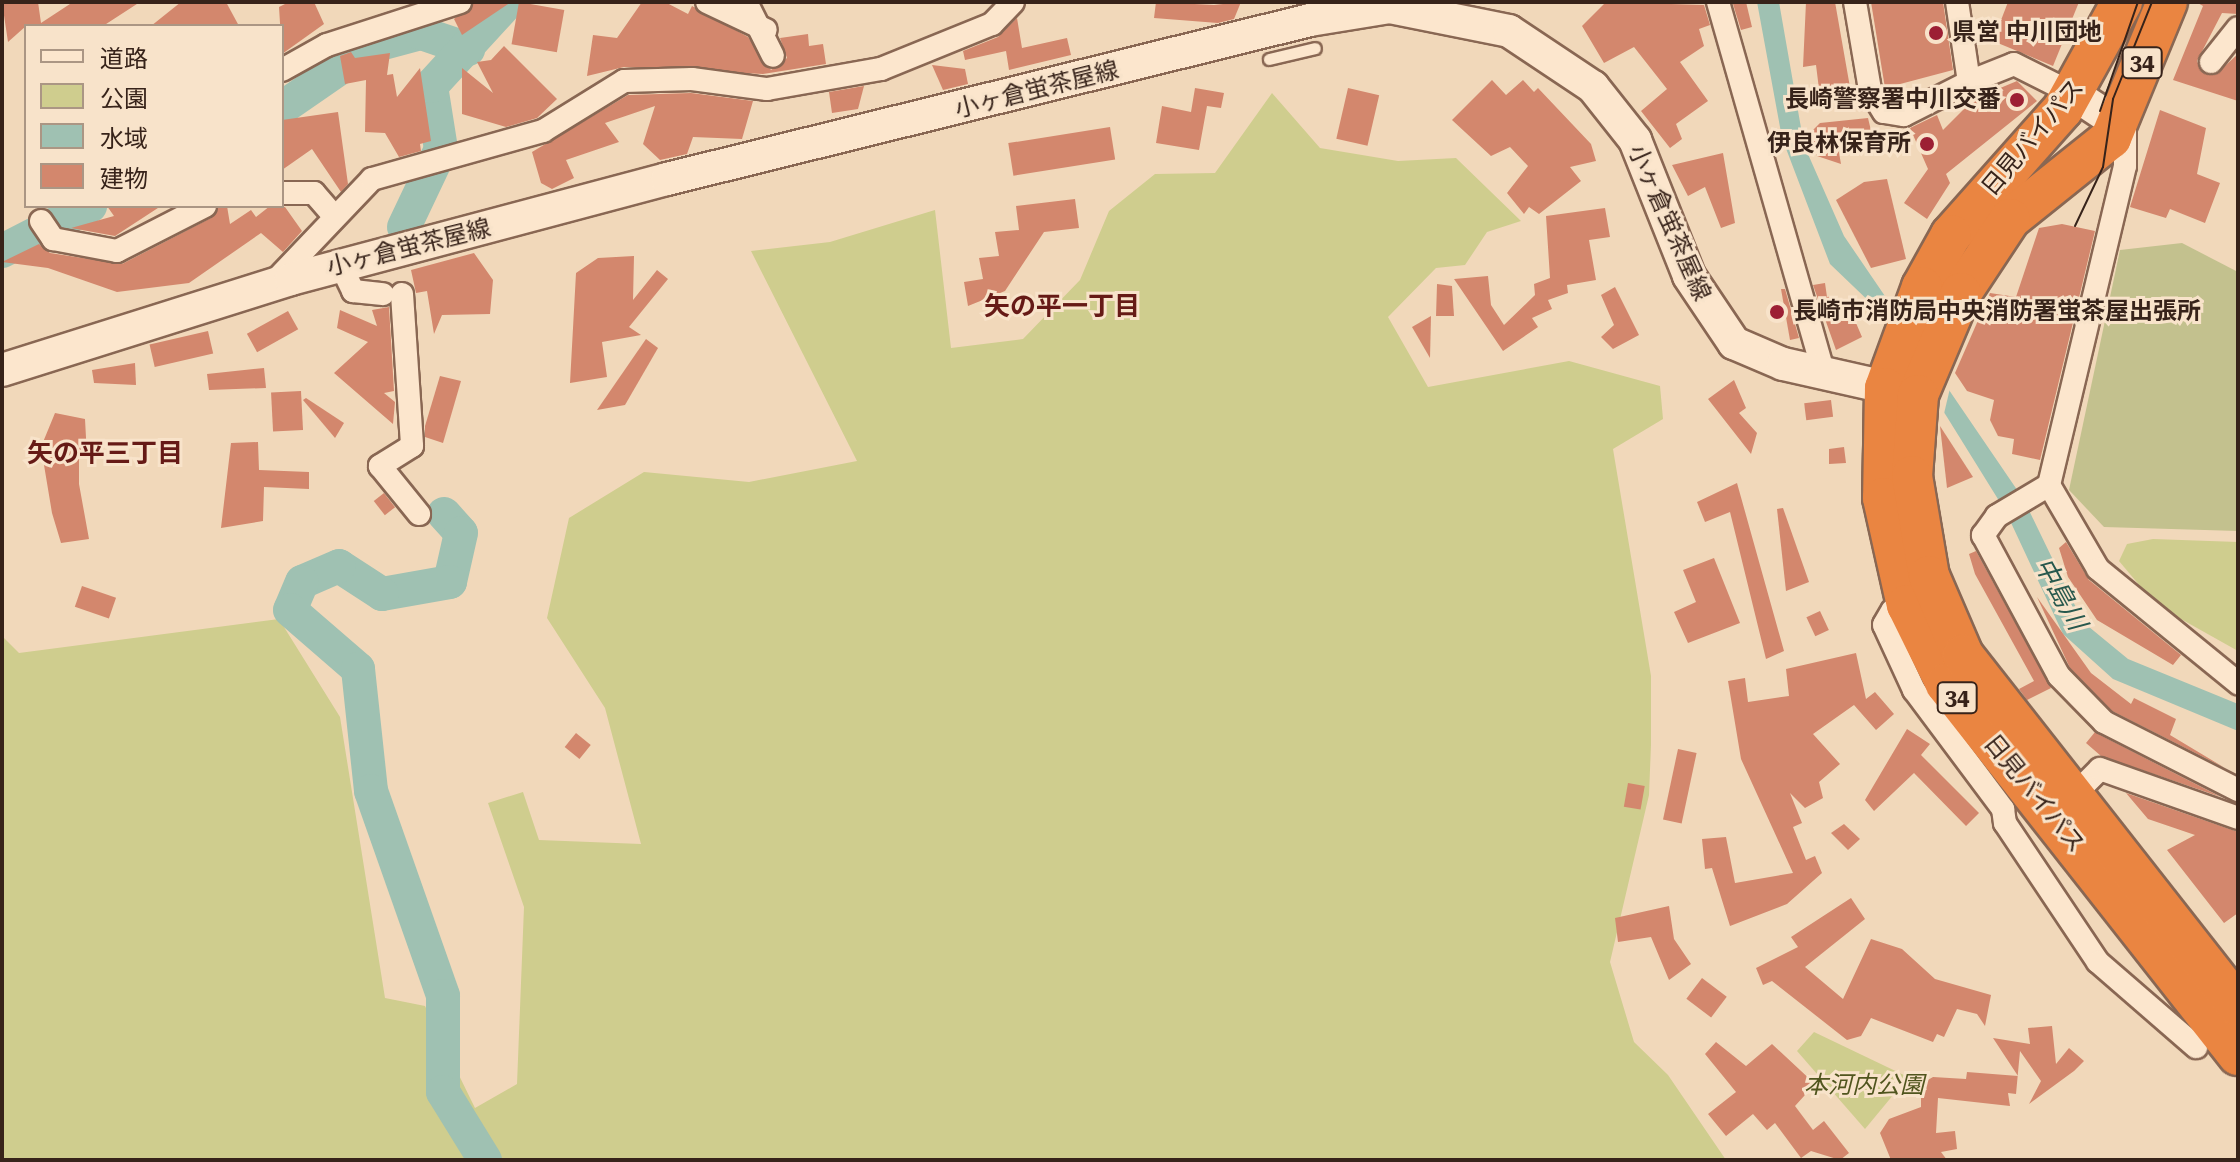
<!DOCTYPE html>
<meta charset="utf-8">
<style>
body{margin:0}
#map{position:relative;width:2240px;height:1162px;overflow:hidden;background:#f1d8ba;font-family:"Roboto Serif","Noto Sans JP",serif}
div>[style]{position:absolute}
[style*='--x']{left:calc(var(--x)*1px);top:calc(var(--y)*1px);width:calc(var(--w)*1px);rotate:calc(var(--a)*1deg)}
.green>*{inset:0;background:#cfcd8e}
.cemetery>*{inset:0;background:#c3c18e}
.water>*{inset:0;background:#9fc1b2}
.pier>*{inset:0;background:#f1d8ba}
.river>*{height:34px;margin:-17px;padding:0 17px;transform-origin:17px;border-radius:17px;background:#9fc1b2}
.building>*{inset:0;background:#d3876d;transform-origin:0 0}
.roads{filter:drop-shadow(2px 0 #896753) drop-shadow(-2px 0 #896753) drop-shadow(0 2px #896753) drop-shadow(0 -2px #896753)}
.lane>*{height:11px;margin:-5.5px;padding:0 5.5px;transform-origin:5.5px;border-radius:5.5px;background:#fce6cd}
.street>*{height:22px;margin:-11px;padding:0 11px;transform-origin:11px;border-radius:11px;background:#fce6cd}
.secondary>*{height:32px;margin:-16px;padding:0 16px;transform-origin:16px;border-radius:16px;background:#fce6cd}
.highway>*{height:40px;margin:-20px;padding:0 20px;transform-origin:20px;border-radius:20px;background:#ea8541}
.tram>*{height:2px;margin:-1px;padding:0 1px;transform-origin:1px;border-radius:1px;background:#37231a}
.dots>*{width:22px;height:22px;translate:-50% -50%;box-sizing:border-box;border:4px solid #f8e3ca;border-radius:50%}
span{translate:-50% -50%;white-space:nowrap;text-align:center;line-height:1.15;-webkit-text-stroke:6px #f8e3ca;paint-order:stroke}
.shield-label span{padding:2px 6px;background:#f8e3ca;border:2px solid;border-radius:6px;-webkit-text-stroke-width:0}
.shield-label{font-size:22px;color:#37231a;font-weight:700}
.poi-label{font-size:24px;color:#37231a;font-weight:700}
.left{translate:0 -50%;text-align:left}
.right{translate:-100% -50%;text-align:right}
.street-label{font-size:24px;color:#37231a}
.park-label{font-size:24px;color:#50551e;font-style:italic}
.neighbourhood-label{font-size:26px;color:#661a16;font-weight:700}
.water-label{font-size:26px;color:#27584d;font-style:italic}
.frame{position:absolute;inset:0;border:4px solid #37231a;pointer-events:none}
.legend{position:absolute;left:24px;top:24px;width:260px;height:184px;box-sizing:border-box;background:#f8e3ca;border:2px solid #ab9684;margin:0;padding:10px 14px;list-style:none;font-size:24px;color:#37231a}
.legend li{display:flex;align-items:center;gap:16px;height:40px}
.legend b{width:40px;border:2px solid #ab9684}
</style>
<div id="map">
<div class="green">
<i style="clip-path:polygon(1272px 93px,1320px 148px,1398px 161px,1456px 158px,1521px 221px,1487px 232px,1465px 265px,1436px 268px,1388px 317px,1428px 387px,1569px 361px,1660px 386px,1663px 419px,1613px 449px,1651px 676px,1651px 745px,1649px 795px,1610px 962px,1634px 1042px,1668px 1075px,1726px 1160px,2px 1160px,2px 636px,19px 653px,279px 619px,340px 717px,385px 998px,425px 1006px,475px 1108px,517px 1084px,524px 907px,488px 803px,523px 792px,539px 840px,641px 844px,605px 708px,547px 618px,569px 518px,644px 472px,749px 482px,857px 461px,751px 251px,830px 242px,935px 210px,951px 348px,1023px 339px,1080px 280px,1109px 211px,1155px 174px,1215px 173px)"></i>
<i style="clip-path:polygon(2153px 539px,2238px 542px,2238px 651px,2156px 605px,2119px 561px,2127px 544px)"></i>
<i style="clip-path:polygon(1814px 1032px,1908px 1077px,1865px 1129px,1797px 1051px)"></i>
</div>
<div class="cemetery">
<i style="clip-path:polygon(2182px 243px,2238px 272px,2238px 531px,2104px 527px,2069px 490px,2120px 250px)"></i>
</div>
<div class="water">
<i style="clip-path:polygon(1757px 2px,1779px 2px,1804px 145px,1844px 236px,2024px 500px,2083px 622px,2128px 659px,2238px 704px,2238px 731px,2113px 679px,2063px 634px,2006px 512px,1947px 417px,1877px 309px,1830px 264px,1782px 138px)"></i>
</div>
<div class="pier">
<i style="clip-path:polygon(1888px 296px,1951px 384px,1943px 418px,1877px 316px)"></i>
</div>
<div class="river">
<i style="--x:282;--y:108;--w:109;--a:-34.6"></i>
<i style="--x:372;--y:46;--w:51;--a:-14.9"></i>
<i style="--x:421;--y:33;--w:50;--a:18.8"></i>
<i style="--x:404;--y:227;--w:86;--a:-64.6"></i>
<i style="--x:441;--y:149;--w:64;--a:-99"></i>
<i style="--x:431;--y:86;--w:114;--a:-47.5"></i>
<i style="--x:2;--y:251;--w:99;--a:-27.1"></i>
<i style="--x:444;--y:514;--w:25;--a:48"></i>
<i style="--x:461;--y:533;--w:50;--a:102.7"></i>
<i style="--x:450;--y:582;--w:69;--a:170"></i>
<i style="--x:382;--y:594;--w:51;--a:-146.9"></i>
<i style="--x:339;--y:566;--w:40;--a:156.6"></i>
<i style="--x:302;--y:582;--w:30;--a:113"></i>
<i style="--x:290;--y:610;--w:90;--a:40.9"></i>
<i style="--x:358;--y:669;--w:123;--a:83.9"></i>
<i style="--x:371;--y:791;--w:217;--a:70.6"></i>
<i style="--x:443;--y:996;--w:96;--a:90"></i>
<i style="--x:443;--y:1092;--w:80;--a:58.3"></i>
</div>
<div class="building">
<i style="clip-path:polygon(2px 2px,38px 2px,41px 23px,73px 2px,140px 2px,103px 26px,26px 26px,8px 42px)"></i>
<i style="clip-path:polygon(181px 2px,226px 2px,239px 26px,151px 26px)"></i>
<i style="clip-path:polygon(289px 2px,314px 2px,324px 24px,282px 54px,279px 7px)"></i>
<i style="clip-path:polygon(474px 2px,511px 2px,462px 35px,454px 19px)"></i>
<i style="left:519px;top:2px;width:46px;height:43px;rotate:10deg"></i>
<i style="clip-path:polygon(642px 2px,665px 2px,688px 14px,692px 6px,748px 37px,771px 70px,787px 58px,780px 38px,808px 34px,809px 46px,823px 44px,826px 64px,763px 74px,624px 67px,587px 76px,593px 35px,617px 38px)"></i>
<i style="clip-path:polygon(1156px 2px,1214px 5px,1241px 2px,1234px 19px,1218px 23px,1154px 18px)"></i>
<i style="clip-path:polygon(1606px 2px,1704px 5px,1710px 25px,1699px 29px,1704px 46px,1680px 62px,1708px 101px,1676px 124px,1682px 139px,1670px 148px,1641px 111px,1667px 89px,1634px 47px,1604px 63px,1582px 26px)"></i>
<i style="clip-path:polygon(1746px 2px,1752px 27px,1741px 30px,1733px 4px)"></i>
<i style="clip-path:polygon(1806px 2px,1835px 2px,1851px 93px,1820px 97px,1816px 65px,1803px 67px)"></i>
<i style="clip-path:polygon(1871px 2px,1943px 2px,1953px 70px,1885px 88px)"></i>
<i style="clip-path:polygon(2008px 2px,2079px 2px,2053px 66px,1993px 41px)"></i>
<i style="clip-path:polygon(2196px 2px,2238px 2px,2238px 14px,2222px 13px,2197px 61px,2202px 72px,2215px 75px,2238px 54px,2238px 101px,2173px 80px,2203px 6px)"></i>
<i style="clip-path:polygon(1017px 18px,1022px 48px,1067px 38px,1071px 55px,1009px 70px,1006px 51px,965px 60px,963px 51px,998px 37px)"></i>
<i style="clip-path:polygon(504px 46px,557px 99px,537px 118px,506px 127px,462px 114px,462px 68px,493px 93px,477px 62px,491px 60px)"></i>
<i style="clip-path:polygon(351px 52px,355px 58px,390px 53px,387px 75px,393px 74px,397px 97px,420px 68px,431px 141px,420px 144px,421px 151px,399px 157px,385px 133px,365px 132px,366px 80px,345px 84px,340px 56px)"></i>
<i style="clip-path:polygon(932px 65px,965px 69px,968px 84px,943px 90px)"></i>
<i style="clip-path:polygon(1492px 80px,1506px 95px,1523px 80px,1534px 92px,1538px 88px,1591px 144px,1596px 161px,1570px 167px,1581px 181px,1539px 214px,1529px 207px,1524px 214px,1507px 193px,1528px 166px,1510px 147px,1491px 156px,1452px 120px)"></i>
<i style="clip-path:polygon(2017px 81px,2037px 101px,1946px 174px,1950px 183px,1927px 219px,1904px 203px,1928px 169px,1910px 128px,1937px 115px,1943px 130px,1974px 99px)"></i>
<i style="clip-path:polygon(864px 86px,858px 109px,832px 113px,829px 92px)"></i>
<i style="clip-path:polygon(1195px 88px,1224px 93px,1221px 108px,1207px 106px,1199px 150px,1156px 143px,1162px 106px,1191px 112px)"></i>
<i style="left:1348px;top:88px;width:32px;height:52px;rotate:13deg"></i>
<i style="clip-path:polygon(691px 93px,753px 101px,742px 139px,693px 137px,687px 154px,660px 160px,643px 144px,655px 106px,605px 123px,619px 142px,566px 160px,574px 178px,552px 189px,541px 183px,532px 152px,628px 95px)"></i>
<i style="clip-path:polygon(2160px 110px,2206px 128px,2197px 174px,2220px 183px,2205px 223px,2170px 209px,2166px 218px,2130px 207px)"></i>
<i style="clip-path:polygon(338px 112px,348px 184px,341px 192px,312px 149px,282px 170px,282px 120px)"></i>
<i style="clip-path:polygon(1868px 118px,1873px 139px,1838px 147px,1841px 164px,1817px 156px,1812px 131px,1820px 123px)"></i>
<i style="left:1110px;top:127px;width:33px;height:103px;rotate:81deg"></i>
<i style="clip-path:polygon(1723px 153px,1735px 223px,1721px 228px,1705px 187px,1688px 196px,1672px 165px)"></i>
<i style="clip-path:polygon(1887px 179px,1906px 259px,1871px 268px,1836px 200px,1864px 182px)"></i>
<i style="clip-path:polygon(1075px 199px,1079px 228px,1044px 232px,1005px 291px,968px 306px,964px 282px,983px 279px,979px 258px,999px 256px,995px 232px,1019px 230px,1016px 206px)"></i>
<i style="clip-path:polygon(107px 206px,161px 206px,115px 236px,71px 228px,114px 216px)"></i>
<i style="clip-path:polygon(219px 206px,227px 206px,230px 224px,251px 210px,256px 217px,270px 206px,285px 207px,302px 231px,283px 252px,261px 233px,189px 283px,117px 292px,48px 268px,2px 262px,39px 244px,50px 253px,122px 264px,211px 218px)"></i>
<i style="clip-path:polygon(1605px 208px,1610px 237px,1589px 240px,1596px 280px,1567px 285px,1568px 293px,1548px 300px,1552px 309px,1532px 318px,1538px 327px,1503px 351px,1454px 279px,1488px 276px,1491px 305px,1504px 325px,1535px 295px,1534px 284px,1550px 278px,1546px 216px)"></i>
<i style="clip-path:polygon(2062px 224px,2095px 231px,2040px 460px,2012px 454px,2014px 439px,1998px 436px,1990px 420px,1994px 400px,1967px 391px,1955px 373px,1990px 293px,2016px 297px,2039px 228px)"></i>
<i style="clip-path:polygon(474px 253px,493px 280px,490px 314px,442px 315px,434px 334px,427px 291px,416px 293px,411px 270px)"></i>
<i style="clip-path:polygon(634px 256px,633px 300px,657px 270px,668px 279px,629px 327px,641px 335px,602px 342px,607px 377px,570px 383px,576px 273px,598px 258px)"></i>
<i style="clip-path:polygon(1825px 283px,1827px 297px,1836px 296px,1839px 322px,1853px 316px,1862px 337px,1836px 350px,1813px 285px)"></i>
<i style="clip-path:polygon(1437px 284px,1452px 286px,1454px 316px,1436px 316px)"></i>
<i style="clip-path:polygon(1615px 287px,1639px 335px,1613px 349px,1601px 337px,1614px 325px,1601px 295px)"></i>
<i style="clip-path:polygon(1781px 289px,1785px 289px,1799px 338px,1790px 340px)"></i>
<i style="clip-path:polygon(389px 307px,394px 391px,384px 393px,395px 402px,393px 424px,334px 373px,368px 342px,337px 328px,340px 310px,377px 326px,372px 310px)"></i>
<i style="left:288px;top:311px;width:21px;height:47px;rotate:61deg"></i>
<i style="clip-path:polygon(1431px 316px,1430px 358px,1412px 327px)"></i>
<i style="left:208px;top:331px;width:23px;height:60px;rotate:77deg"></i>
<i style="clip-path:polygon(646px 339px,658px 348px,625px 405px,597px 410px)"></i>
<i style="clip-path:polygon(135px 363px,136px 385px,94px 383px,92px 370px)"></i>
<i style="clip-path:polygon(264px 368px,266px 388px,209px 390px,207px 374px)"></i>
<i style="clip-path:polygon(440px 376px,461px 381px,443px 443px,425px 437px,425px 426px)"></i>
<i style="clip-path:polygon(1734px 380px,1746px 408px,1739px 413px,1757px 433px,1751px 454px,1708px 399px)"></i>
<i style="left:301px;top:391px;width:39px;height:30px;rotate:87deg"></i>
<i style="clip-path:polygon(306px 398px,344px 423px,335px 438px,303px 400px)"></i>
<i style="left:1831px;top:400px;width:17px;height:27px;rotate:83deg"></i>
<i style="clip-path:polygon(55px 413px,85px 419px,87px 456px,79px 457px,79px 484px,89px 539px,61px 543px,52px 513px,41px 447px)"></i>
<i style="clip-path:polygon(1940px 426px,1973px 477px,1947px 488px)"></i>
<i style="clip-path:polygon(258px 442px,259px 470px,309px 472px,309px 489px,264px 487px,263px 521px,221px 528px,231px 443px)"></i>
<i style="clip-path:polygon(1844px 447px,1846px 463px,1829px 464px,1829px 449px)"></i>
<i style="clip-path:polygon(1737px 483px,1784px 651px,1766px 659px,1730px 512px,1705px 522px,1697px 502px)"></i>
<i style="left:384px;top:493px;width:18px;height:13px;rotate:52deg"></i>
<i style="clip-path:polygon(1783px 508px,1809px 582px,1786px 591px,1777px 509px)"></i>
<i style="clip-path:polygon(2066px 542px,2089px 580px,2181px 655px,2173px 665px,2097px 620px,2068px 577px,2059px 548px)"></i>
<i style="clip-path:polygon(1976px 551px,2051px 688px,2027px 700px,2019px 689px,2034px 681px,1975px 574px,1969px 554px)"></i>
<i style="clip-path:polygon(1714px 558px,1740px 623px,1688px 643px,1674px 612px,1696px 602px,1683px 570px)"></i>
<i style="left:82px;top:586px;width:36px;height:22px;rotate:19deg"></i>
<i style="clip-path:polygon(2037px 597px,2091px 673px,2131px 704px,2134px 698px,2176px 719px,2170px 735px,2225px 768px,2112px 711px,2070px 668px)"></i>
<i style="left:1820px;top:611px;width:21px;height:15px;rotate:65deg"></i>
<i style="clip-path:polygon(1856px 653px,1866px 699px,1875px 692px,1894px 714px,1876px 730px,1854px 705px,1813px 734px,1840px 764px,1819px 782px,1823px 798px,1805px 808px,1790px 793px,1802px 823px,1793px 827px,1806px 860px,1815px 856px,1822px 873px,1787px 904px,1730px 926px,1712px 868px,1705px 869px,1702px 839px,1726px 837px,1735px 883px,1793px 873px,1741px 759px,1728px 681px,1745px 678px,1748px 702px,1789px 696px,1786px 669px)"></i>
<i style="clip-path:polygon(1907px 729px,1930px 744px,1921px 755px,1979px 813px,1966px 826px,1914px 773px,1874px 811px,1865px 800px)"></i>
<i style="clip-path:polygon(2095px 732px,2098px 734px,2221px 797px,2101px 756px,2086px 743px)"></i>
<i style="left:576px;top:733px;width:19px;height:18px;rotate:39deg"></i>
<i style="left:1678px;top:749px;width:19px;height:72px;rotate:12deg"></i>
<i style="left:1628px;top:783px;width:17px;height:24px;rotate:10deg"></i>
<i style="clip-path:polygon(2126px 793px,2238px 832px,2238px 913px,2224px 923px,2167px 850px,2195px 835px,2148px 819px)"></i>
<i style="clip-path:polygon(1844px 824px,1860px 839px,1848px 850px,1831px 833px)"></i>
<i style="clip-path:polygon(1851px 898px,1865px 919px,1805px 967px,1843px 999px,1871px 939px,1902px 949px,1935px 979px,1991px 995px,1985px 1026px,1977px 1014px,1957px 1009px,1944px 1037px,1937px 1034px,1933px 1042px,1871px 1018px,1861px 1036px,1847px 1040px,1772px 981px,1763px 985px,1756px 968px,1798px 947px,1791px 937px)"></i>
<i style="clip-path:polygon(1669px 906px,1674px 939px,1691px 964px,1669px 980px,1651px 937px,1618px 942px,1615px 918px)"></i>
<i style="left:1702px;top:978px;width:31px;height:26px;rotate:37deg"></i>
<i style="clip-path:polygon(2052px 1026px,2056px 1064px,2069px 1048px,2084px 1061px,2074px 1071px,2029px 1104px,2041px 1081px,2020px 1051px,2016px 1094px,2008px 1093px,2010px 1106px,1938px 1098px,1936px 1133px,1955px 1131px,1957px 1149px,1941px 1152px,1947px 1160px,1891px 1160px,1880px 1133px,1889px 1119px,1921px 1107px,1921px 1084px,1933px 1077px,1966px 1079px,1967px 1072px,2018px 1076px,1993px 1038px,2030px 1044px,2028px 1028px)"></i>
<i style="clip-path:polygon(1716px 1042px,1746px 1066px,1772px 1044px,1815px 1084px,1795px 1106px,1813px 1130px,1824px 1121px,1849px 1153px,1840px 1160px,1811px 1151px,1801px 1158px,1775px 1123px,1767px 1130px,1753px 1114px,1726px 1136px,1708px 1114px,1736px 1092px,1705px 1054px)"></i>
</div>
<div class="roads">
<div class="lane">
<i style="--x:1269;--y:59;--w:47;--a:-13.4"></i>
</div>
<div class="street">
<i style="--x:707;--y:2;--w:65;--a:25.4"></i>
<i style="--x:746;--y:2;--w:60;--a:63.4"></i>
<i style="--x:1718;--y:2;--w:386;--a:74.1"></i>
<i style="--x:1855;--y:2;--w:89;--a:80.3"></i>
<i style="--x:1870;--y:90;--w:26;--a:58"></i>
<i style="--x:1884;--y:112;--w:20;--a:9"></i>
<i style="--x:1904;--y:115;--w:73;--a:-26.9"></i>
<i style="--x:1969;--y:82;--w:81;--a:-98.5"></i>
<i style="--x:2211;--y:62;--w:43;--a:-51.5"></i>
<i style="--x:282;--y:70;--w:51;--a:-29.1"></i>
<i style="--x:327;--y:45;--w:140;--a:-17.9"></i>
<i style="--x:1969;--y:82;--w:48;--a:-21.8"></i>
<i style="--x:2014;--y:64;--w:65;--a:26.6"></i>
<i style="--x:2125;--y:126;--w:40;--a:90"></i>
<i style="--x:2125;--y:166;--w:328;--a:103.4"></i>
<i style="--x:2049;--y:485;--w:97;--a:59.7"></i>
<i style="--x:2098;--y:569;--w:181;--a:39.2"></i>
<i style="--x:282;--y:193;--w:32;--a:0"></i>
<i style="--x:314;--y:193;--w:29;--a:49"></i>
<i style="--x:41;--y:221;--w:22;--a:56"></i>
<i style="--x:53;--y:239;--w:65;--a:10.6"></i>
<i style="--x:117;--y:251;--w:99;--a:-27.1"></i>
<i style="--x:341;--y:266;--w:28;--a:64"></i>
<i style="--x:353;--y:291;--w:30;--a:6"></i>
<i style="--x:272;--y:284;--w:145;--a:-46.4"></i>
<i style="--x:372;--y:179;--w:178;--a:-15.7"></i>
<i style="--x:543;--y:131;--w:95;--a:-31.7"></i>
<i style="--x:624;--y:81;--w:68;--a:-1.7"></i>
<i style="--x:692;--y:79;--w:76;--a:7.6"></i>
<i style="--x:767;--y:89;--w:116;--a:-10"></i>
<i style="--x:881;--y:69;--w:120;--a:-22.1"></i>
<i style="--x:992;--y:24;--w:30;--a:-46"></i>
<i style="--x:402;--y:294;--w:152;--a:86.2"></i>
<i style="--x:412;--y:446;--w:38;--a:148"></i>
<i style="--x:380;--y:466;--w:62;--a:50.9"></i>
<i style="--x:2049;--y:485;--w:61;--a:149.2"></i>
<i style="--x:1997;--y:516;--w:24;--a:126"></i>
<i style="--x:1983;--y:535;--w:160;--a:61.7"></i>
<i style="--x:2059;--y:676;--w:64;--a:45.6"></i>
<i style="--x:2104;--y:722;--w:150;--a:26.9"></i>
<i style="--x:1915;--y:603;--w:24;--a:161"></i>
<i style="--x:1892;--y:611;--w:16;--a:120"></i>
<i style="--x:1884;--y:625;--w:72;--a:65.2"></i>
<i style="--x:1914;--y:690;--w:149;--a:53.2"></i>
<i style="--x:2003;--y:809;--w:14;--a:82"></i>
<i style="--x:2005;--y:823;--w:167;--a:56.2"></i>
<i style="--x:2098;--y:962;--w:130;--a:40.9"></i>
<i style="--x:2073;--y:796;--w:38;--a:-45"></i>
<i style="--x:2100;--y:769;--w:146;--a:19.5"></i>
</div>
<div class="secondary">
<i style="--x:2072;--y:93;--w:56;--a:33.4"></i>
<i style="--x:2;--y:370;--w:303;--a:-17.5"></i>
<i style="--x:291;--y:279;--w:389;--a:-14.9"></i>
<i style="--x:667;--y:179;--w:662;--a:-13.89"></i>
<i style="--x:1310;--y:20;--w:81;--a:-9.2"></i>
<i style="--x:1390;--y:7;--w:121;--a:11.4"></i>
<i style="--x:1509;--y:31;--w:101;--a:33.7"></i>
<i style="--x:1593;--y:87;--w:68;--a:51.6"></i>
<i style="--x:1635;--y:140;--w:146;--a:68.3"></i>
<i style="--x:1689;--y:276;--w:81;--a:56.1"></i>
<i style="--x:1734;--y:343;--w:53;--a:23.2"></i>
<i style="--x:1783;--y:364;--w:127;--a:12.7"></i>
</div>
<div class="highway">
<i style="--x:2122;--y:2;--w:122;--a:118.9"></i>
<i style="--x:2063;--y:109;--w:169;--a:131.6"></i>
<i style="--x:1951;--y:235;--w:60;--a:119.1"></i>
<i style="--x:1922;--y:287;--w:108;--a:110.1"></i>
<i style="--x:1885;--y:388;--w:110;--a:91"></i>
<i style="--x:1883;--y:498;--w:110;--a:77.4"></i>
<i style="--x:1907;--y:605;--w:88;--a:63.7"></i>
<i style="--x:1946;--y:684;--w:472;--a:51.8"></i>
<i style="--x:2167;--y:2;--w:147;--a:112.4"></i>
<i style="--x:2111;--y:138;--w:129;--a:141.3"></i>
<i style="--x:2010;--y:219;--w:89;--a:123.5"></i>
<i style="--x:1961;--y:293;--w:111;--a:112.9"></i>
<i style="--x:1918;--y:395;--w:81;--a:94.2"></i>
<i style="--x:1912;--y:476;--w:101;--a:80.4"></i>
<i style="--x:1929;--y:576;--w:86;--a:66.7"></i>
<i style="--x:1963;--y:655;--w:446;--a:51.9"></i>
</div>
</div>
<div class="tram">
<i style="--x:2100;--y:111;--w:115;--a:-70.8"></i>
<i style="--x:2075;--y:226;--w:65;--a:-64.6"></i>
<i style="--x:2103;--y:167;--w:69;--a:-81.6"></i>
<i style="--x:2113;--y:99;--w:105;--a:-68.1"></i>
</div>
<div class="dots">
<i style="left:1936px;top:33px;background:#9c1f34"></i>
<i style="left:2017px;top:100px;background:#9c1f34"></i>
<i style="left:1927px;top:144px;background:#9c1f34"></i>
<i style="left:1777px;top:312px;background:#9c1f34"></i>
</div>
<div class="shield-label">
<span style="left:2142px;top:63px">34</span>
<span style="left:1957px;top:698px">34</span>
</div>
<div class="poi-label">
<span class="left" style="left:1952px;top:33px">県営 中川団地</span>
<span class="right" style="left:2001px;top:100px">長崎警察署中川交番</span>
<span class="right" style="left:1911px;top:144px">伊良林保育所</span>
<span class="left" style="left:1793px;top:312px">長崎市消防局中央消防署蛍茶屋出張所</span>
</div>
<div class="street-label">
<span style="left:1037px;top:90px;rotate:-14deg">小ヶ倉蛍茶屋線</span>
<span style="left:2033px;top:138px;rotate:-50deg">日見バイパス</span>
<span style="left:1669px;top:223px;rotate:66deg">小ヶ倉蛍茶屋線</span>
<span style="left:409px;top:248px;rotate:-14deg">小ヶ倉蛍茶屋線</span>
<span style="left:2034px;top:794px;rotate:51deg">日見バイパス</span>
</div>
<div class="park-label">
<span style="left:1864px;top:1086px">本河内公園</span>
</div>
<div class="neighbourhood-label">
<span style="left:1062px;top:307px">矢の平一丁目</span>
<span style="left:105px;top:454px">矢の平三丁目</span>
</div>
<div class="water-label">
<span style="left:2060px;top:594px;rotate:61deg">中島川</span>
</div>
<div class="frame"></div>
<ul class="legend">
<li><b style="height:10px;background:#fce6cd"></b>道路</li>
<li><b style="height:22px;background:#cfcd8e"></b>公園</li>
<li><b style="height:22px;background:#9fc1b2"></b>水域</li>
<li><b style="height:22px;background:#d3876d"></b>建物</li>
</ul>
</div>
